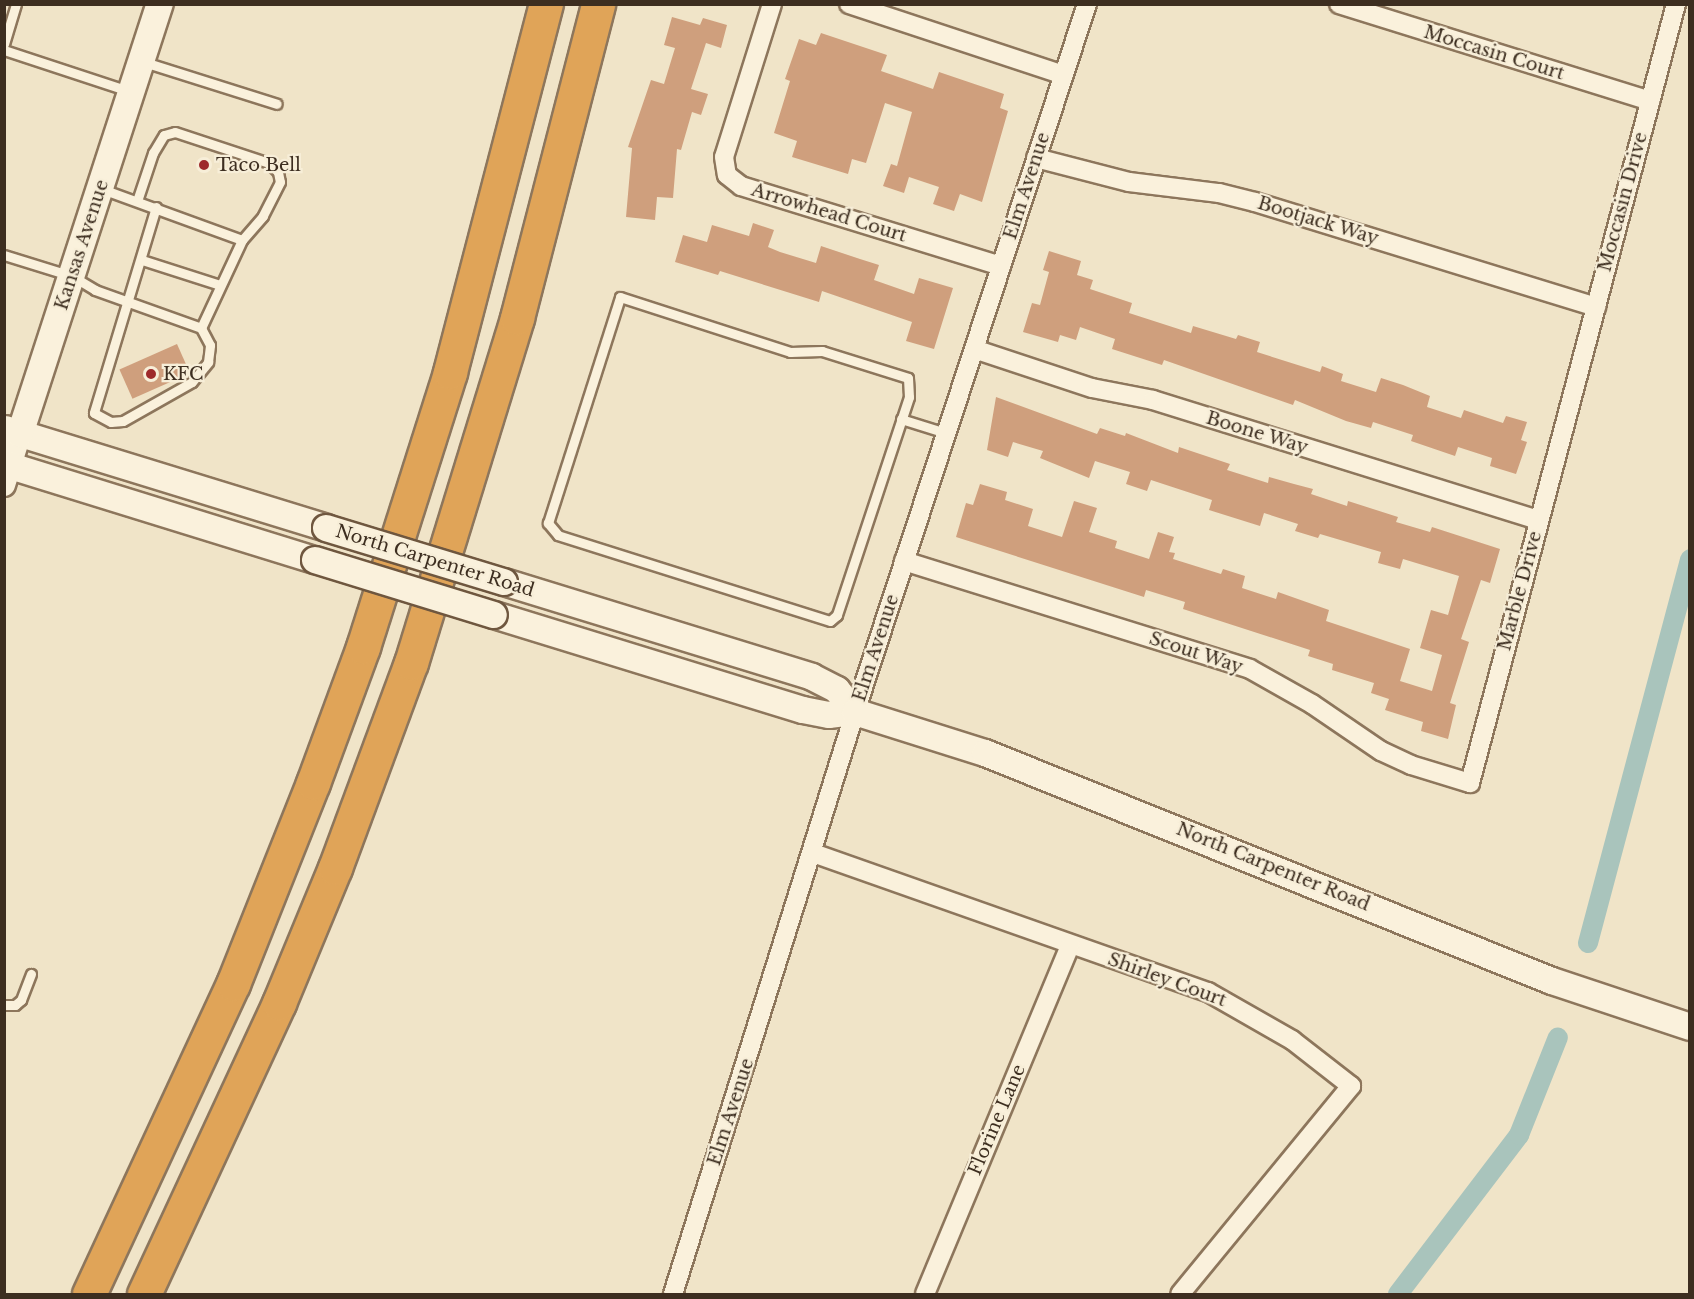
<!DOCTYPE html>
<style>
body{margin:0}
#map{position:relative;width:1694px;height:1299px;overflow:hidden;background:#f0e4c8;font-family:"Libre Baskerville",serif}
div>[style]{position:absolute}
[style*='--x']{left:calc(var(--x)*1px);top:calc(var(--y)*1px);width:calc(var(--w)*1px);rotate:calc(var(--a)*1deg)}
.canal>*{height:20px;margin:-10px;padding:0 10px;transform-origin:10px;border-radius:10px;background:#a9c4bc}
.building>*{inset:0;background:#cf9f7d;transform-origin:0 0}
.roads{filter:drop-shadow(2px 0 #8d765c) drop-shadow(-2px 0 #8d765c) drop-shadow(0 2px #8d765c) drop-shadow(0 -2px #8d765c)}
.service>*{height:9px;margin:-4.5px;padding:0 4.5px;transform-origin:4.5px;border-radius:4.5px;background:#faf1dc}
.minor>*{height:18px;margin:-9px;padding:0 9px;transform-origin:9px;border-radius:9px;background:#faf1dc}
.tertiary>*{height:22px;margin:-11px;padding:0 11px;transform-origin:11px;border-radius:11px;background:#faf1dc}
.secondary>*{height:26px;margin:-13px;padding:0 13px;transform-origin:13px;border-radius:13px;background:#faf1dc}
.motorway>*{height:33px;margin:-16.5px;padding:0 16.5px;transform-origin:16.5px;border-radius:16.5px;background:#e0a458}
.bridges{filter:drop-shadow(2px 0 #6f573f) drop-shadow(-2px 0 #6f573f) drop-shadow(0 2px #6f573f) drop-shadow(0 -2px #6f573f)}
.secondary-bridge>*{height:26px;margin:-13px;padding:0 13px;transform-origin:13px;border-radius:13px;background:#faf1dc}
.dots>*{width:16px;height:16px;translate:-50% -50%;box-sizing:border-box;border:3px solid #f7eed8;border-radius:50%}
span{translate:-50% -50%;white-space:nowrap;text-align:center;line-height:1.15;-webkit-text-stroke:4.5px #f7eed8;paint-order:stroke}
.street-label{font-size:18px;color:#3d2e20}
.poi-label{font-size:18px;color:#3d2e20}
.left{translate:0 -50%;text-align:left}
.frame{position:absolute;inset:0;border:6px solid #3d2e20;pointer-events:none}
</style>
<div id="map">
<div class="canal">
<i style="--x:1588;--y:943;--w:397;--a:-75.1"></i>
<i style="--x:1398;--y:1294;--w:200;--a:-52.7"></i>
<i style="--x:1519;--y:1135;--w:105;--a:-68.3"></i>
</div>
<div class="building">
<i style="clip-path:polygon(672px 17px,700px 25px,703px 18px,727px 25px,721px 48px,706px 43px,691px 89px,708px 94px,701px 115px,692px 112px,681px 150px,677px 149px,673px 198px,657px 197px,655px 220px,626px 217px,632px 148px,628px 147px,651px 80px,664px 84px,675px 48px,664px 45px)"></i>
<i style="clip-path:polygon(821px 33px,887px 55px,881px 71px,933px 89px,939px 72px,1004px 94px,1000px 108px,1008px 111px,982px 202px,960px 194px,954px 211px,933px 204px,939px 187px,909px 177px,904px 193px,883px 186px,891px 164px,897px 166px,912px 112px,885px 103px,866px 163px,852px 159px,848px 174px,792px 157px,797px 141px,774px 133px,790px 81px,785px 79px,799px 39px,816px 45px)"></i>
<i style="clip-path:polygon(753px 223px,774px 230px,768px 247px,780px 252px,816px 263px,821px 246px,860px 259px,879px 265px,874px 280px,914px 294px,919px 278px,953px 288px,934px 349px,906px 341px,912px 322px,822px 291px,819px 302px,720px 271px,718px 275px,675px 262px,683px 235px,707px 242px,712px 225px,749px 236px)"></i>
<i style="clip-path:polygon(1049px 251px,1081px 261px,1077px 275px,1093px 280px,1090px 289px,1132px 303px,1129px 313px,1191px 333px,1193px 326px,1236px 339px,1238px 335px,1260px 342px,1257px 352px,1320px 372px,1322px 366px,1343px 374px,1341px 381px,1376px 392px,1381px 378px,1403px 385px,1430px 396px,1427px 407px,1461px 418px,1464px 410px,1503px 423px,1506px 416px,1527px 422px,1521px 440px,1527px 442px,1516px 474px,1490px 466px,1492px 458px,1458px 447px,1455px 456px,1411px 441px,1413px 435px,1373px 422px,1371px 428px,1346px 421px,1295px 400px,1293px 405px,1164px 360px,1162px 365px,1112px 349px,1115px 339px,1080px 327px,1076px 340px,1060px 335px,1058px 342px,1023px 332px,1032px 303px,1040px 305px,1049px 272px,1043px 270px)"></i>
<i style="left:177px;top:344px;width:32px;height:63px;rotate:66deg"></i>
<i style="clip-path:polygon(996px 397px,1097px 434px,1100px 428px,1125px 436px,1126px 433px,1178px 453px,1179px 447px,1230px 464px,1227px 470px,1268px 483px,1269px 477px,1294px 484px,1313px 489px,1311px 494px,1347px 506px,1348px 501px,1398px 517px,1396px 522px,1430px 532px,1432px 527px,1500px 549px,1490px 583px,1481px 580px,1461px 639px,1469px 642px,1450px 703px,1456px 705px,1448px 739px,1421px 731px,1423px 722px,1385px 710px,1389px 699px,1371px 693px,1374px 683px,1332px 670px,1333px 664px,1308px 656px,1310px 650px,1183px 609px,1185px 602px,1146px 590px,1144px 597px,956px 537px,966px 503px,973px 505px,980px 484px,1007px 492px,1005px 500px,1033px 509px,1028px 526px,1062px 537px,1074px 501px,1097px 508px,1089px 532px,1117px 541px,1115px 548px,1149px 559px,1158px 532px,1174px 537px,1169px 552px,1175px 553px,1173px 559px,1221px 574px,1223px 569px,1245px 576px,1242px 588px,1276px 599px,1278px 592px,1329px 610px,1326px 621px,1410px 649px,1400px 681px,1432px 691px,1442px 655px,1420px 648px,1431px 610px,1448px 615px,1459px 576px,1403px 559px,1400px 569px,1378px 563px,1381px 552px,1320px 534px,1318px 538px,1295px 531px,1298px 524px,1264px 513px,1260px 526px,1209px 510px,1212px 500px,1151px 480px,1147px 491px,1126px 484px,1130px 472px,1095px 461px,1089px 478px,1040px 458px,1043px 451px,1013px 442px,1008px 457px,987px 450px)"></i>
</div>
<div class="roads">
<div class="service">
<i style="--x:4;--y:44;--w:42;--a:-73.3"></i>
<i style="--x:4;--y:50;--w:132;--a:18.2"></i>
<i style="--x:144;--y:62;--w:139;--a:17.5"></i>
<i style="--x:137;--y:201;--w:51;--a:-71.6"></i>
<i style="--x:153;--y:153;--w:21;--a:-59"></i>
<i style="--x:164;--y:135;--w:11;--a:-15"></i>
<i style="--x:175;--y:132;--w:99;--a:18.3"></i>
<i style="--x:269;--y:163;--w:13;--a:45"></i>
<i style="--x:278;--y:172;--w:10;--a:79"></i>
<i style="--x:280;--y:182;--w:38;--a:117"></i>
<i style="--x:263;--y:216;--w:32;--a:131"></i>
<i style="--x:156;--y:207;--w:215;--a:106.8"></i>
<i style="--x:94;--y:413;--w:19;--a:28"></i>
<i style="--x:111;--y:422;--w:12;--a:-5"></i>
<i style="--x:123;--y:421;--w:79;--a:-29.5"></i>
<i style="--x:192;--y:382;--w:26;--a:-51"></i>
<i style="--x:208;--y:362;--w:17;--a:-83"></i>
<i style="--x:210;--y:345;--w:19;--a:-118"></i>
<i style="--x:4;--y:255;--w:71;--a:17.2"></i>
<i style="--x:72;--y:276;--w:27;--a:31"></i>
<i style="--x:95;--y:290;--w:113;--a:19.7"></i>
<i style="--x:201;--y:328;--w:97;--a:-65"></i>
<i style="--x:242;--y:240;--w:149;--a:-160"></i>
<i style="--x:142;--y:260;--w:82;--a:17.8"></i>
<i style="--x:620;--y:297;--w:179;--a:17.9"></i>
<i style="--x:790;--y:352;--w:32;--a:-2"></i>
<i style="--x:822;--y:351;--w:90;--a:17.4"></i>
<i style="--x:908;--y:378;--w:19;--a:87"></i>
<i style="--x:909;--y:397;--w:230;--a:108.3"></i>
<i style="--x:837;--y:615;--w:9;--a:139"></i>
<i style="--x:830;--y:621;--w:285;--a:-162.5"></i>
<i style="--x:558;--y:535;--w:16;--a:-130"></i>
<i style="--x:548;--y:523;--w:237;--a:-72.3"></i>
<i style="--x:901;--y:419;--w:47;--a:17.3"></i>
<i style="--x:4;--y:1005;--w:11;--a:0"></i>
<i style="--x:15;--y:1005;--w:8;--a:-40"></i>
<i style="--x:21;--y:1000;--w:28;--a:-69"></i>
</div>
<div class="minor">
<i style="--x:772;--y:4;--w:160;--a:107.4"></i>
<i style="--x:724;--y:157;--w:18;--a:81"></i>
<i style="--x:727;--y:175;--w:18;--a:38"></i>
<i style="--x:741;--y:186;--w:272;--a:17.1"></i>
<i style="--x:849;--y:4;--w:226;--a:18.3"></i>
<i style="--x:1339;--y:4;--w:326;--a:17.3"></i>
<i style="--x:1036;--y:158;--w:96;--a:14.5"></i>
<i style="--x:1129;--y:182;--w:91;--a:7"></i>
<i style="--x:1219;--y:193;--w:37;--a:14"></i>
<i style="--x:1255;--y:202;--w:357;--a:17.1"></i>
<i style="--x:974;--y:349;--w:124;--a:18.3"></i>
<i style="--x:1092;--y:388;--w:62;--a:11.1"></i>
<i style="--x:1153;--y:400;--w:404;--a:17.3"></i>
<i style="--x:904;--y:561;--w:362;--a:17.3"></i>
<i style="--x:1250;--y:669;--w:71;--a:29.4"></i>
<i style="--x:1312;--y:704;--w:83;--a:34.3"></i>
<i style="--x:1381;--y:751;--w:33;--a:25"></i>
<i style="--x:1411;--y:765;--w:62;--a:17"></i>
<i style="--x:1470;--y:783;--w:806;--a:-75.19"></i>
<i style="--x:813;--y:853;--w:419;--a:19.4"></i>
<i style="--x:1208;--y:992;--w:97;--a:29.7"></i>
<i style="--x:1292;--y:1040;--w:75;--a:37.9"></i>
<i style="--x:1351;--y:1086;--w:269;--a:129.4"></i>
<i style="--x:673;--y:1294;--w:610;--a:-72.63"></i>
<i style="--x:855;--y:712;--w:745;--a:-71.86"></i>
<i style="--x:925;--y:1294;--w:378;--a:-67.4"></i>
</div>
<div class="tertiary">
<i style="--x:4;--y:485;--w:53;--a:-72.6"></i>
</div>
<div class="secondary">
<i style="--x:5;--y:429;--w:336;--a:17.1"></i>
<i style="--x:20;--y:434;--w:452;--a:-72"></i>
<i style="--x:4;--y:464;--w:325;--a:17.2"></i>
<i style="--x:504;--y:582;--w:322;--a:17.1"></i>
<i style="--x:812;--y:677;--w:28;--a:27"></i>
<i style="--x:837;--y:690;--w:28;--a:51"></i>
<i style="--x:494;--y:615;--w:323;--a:17.1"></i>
<i style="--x:803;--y:710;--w:26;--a:11"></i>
<i style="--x:829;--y:715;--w:26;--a:-7"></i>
<i style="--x:855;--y:712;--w:136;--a:17.5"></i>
<i style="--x:985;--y:753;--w:611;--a:21.91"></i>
<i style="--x:1552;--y:981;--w:145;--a:18.4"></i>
</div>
<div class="motorway">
<i style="--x:89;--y:1294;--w:342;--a:-65.1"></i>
<i style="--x:233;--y:984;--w:216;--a:-68.3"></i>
<i style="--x:313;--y:783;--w:145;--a:-69.8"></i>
<i style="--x:363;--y:647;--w:288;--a:-72.4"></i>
<i style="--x:450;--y:372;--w:380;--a:-75.4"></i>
<i style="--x:144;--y:1294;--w:321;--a:-65.1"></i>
<i style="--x:279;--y:1003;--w:146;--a:-67.5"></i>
<i style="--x:335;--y:868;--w:219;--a:-69.7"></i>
<i style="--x:411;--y:663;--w:361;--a:-72.9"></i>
<i style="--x:517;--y:318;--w:324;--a:-75.5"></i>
</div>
</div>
<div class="bridges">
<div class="secondary-bridge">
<i style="--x:326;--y:528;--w:186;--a:16.9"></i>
<i style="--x:315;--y:560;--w:187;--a:17.1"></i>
</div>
</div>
<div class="dots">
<i style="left:204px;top:165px;background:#9e2a2b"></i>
<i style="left:151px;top:374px;background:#9e2a2b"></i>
</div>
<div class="street-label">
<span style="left:1494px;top:53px;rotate:17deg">Moccasin Court</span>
<span style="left:1027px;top:186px;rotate:-72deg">Elm Avenue</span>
<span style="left:1623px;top:202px;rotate:-75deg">Moccasin Drive</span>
<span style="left:829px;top:213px;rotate:17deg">Arrowhead Court</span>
<span style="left:1318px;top:221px;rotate:17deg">Bootjack Way</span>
<span style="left:82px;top:245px;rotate:-72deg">Kansas Avenue</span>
<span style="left:1257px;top:433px;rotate:17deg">Boone Way</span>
<span style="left:435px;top:561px;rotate:17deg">North Carpenter Road</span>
<span style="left:1520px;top:591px;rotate:-75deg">Marble Drive</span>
<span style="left:876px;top:648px;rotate:-72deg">Elm Avenue</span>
<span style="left:1196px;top:653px;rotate:18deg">Scout Way</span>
<span style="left:1273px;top:867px;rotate:22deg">North Carpenter Road</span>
<span style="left:1167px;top:980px;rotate:20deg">Shirley Court</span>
<span style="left:731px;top:1112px;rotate:-72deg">Elm Avenue</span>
<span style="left:997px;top:1120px;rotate:-67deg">Florine Lane</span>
</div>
<div class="poi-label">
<span class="left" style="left:216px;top:165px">Taco Bell</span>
<span class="left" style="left:163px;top:374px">KFC</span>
</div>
<div class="frame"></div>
</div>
